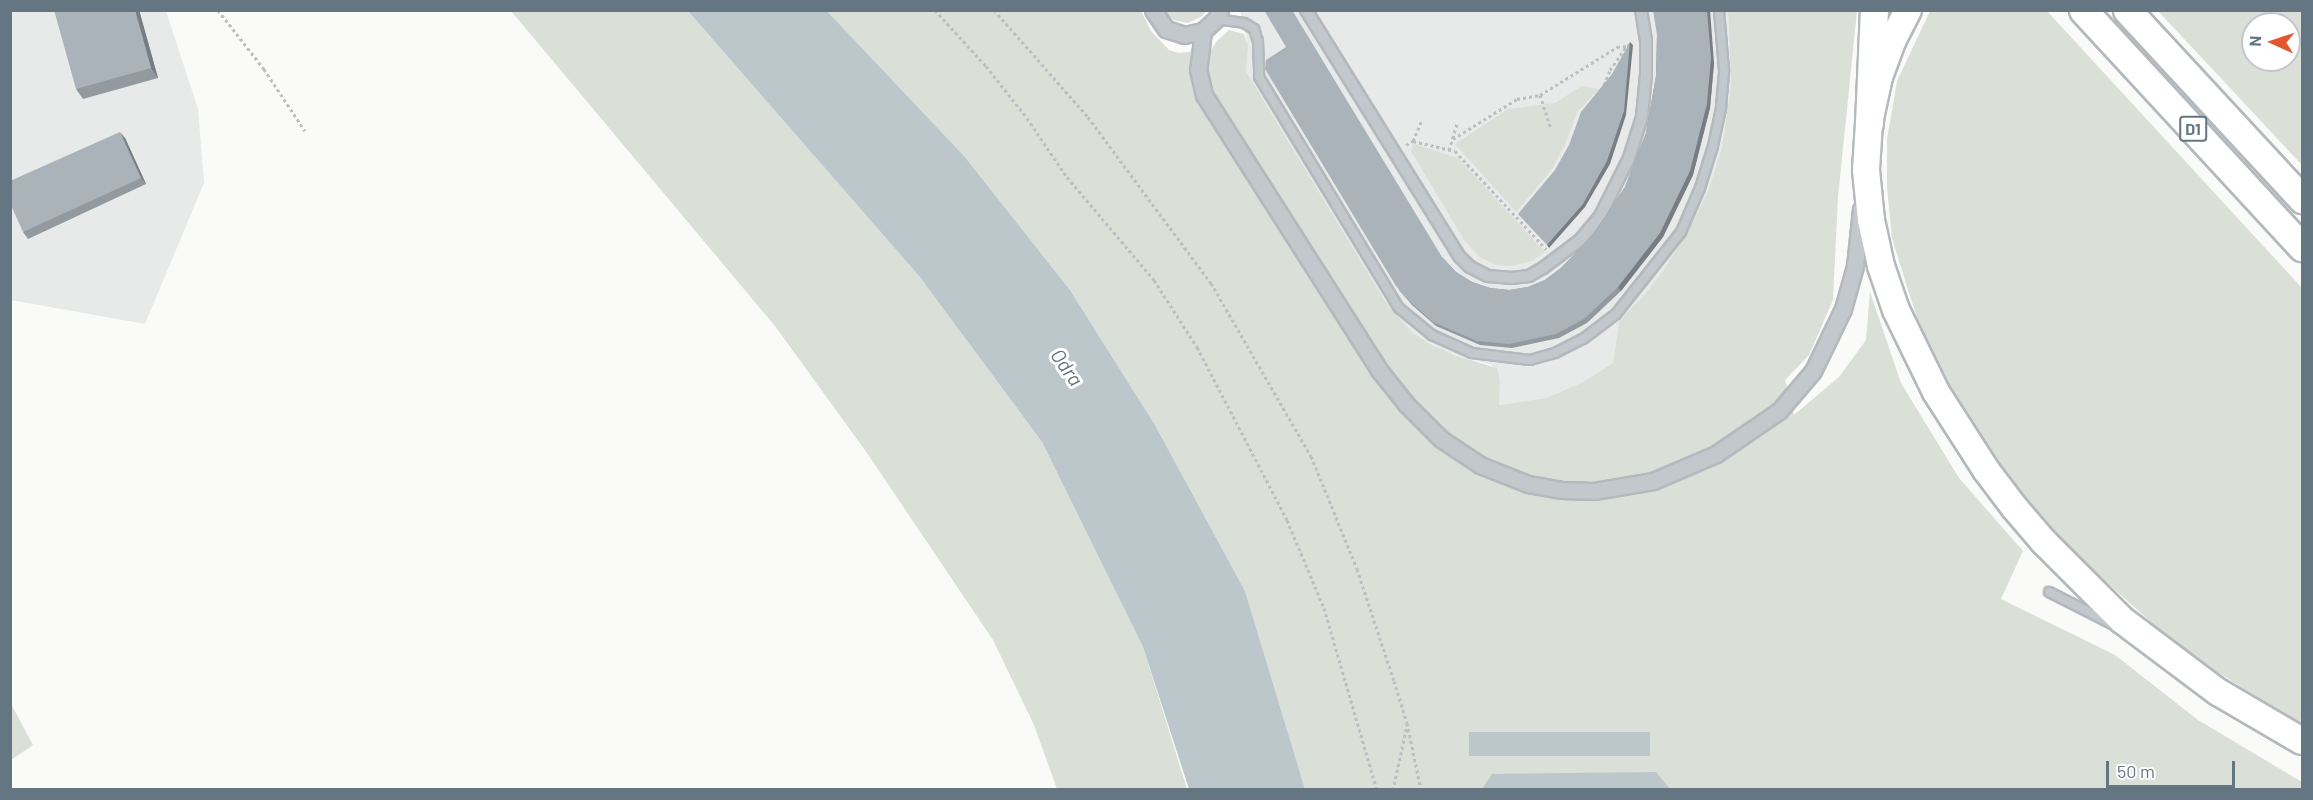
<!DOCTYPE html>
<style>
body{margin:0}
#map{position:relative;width:2313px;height:800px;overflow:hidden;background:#fafaf8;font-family:Barlow,sans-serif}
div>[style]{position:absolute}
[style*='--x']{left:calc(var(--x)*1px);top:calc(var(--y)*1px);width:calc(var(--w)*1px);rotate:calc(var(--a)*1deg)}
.built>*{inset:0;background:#e8e9e9}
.green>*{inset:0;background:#dadfd7}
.water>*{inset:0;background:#bbc7cb;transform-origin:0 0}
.path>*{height:3px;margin-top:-1.5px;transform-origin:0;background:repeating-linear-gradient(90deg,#bbbfc2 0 3px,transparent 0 6px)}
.roads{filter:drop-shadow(2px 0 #b4b9bd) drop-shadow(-2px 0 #b4b9bd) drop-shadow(0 2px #b4b9bd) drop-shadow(0 -2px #b4b9bd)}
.service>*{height:8px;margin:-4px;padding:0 4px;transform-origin:4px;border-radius:4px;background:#c3c8cc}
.pedestrian>*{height:10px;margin:-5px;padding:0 5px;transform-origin:5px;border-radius:5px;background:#c3c8cc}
.minor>*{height:15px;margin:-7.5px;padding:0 7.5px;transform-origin:7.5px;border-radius:7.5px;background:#c3c8cc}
.trunk>*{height:26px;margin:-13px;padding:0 13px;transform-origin:13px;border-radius:13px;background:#fff}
.motorway>*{height:27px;margin:-13.5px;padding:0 13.5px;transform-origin:13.5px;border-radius:13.5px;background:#fff}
.wall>*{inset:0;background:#929a9f}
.shaded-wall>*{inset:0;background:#777d82}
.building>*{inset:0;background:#aab3b9}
span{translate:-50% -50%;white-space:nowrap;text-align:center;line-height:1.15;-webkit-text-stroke:6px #fff;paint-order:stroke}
.shield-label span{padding:2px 4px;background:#fff;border:2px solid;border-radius:4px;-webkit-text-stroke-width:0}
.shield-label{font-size:16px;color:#657683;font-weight:700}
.water-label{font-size:20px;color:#60757c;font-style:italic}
.frame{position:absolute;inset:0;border:12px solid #657683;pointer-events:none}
.north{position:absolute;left:2241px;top:12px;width:60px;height:60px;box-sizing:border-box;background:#fff;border:2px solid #c1c8cd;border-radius:50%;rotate:273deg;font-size:16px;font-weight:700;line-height:24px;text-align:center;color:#657683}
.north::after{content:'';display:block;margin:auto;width:21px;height:27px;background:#e4572e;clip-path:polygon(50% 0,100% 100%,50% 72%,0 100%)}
.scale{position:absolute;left:2106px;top:761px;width:129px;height:27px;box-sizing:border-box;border:3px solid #657683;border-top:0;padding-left:8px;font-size:18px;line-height:21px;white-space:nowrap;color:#657683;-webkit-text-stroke:4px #fff;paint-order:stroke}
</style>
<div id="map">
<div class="built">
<i style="clip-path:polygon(10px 11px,166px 11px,198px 109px,204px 183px,145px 324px,11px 300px)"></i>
<i style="clip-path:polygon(1240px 11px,1728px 11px,1731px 85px,1722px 147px,1708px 191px,1686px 235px,1662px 272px,1645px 294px,1619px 321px,1613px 363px,1583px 382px,1546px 398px,1498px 405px,1500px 382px,1492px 365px,1445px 352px,1412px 332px,1385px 301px,1246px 71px,1247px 40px)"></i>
</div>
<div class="green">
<i style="clip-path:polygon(511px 11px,688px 11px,919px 276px,1042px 442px,1143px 647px,1187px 789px,1057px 789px,1034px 725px,993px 640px,867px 453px,775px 326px)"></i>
<i style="clip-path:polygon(827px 11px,1141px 11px,1151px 31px,1169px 50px,1179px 53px,1212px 49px,1216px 42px,1229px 30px,1244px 34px,1248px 46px,1246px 71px,1385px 301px,1412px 332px,1434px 346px,1454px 355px,1497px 368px,1500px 382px,1499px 405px,1546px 398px,1583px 382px,1613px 363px,1619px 321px,1645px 294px,1662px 272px,1686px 235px,1708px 191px,1722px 147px,1731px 85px,1728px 11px,1857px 11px,1838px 197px,1833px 300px,1809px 355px,1785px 380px,1794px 415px,1839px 377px,1866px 340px,1870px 292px,1901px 383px,1959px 478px,2023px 551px,2001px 599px,2115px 655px,2198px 720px,2302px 782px,2302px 789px,1305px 789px,1245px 591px,1155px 425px,1070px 290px,965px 157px)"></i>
<i style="clip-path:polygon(1165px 11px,1206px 11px,1201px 17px,1188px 23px,1173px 20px)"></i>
<i style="clip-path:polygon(1930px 11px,2047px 11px,2302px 288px,2302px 726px,2180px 648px,2064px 544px,1997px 462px,1947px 384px,1924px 338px,1908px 290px,1892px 238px,1887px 187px,1887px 139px,1897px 81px)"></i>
<i style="clip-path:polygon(evenodd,2158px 11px,2302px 11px,2302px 165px,2158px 11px,2253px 24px,2289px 24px,2289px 60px,2253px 60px,2253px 24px)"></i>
<i style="clip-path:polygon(1582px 86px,1599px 89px,1578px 111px,1564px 147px,1550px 172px,1516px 212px,1455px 144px,1508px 109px,1555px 103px)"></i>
<i style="clip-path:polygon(1414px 144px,1458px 158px,1545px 252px,1532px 261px,1512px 266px,1496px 265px,1480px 257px,1464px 240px,1411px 151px)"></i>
<i style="clip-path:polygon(10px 702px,33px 745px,11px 760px,10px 760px)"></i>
</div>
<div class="water">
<i style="clip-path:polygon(688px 11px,827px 11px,965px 157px,1070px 290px,1155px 425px,1245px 591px,1305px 789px,1189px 789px,1143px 647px,1042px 442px,919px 276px)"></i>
<i style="left:1650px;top:732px;width:24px;height:181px;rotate:90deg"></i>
<i style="clip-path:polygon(1656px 772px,1670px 789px,1482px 789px,1492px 774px)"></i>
</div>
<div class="path">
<i style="--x:218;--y:10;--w:75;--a:52.1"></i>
<i style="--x:264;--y:69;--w:74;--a:56.5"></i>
<i style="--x:935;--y:10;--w:76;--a:47.7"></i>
<i style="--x:986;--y:66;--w:66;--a:51.7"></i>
<i style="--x:1027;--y:118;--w:71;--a:55.9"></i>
<i style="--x:1067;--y:177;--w:135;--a:49.8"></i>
<i style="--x:1154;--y:280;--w:80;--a:57.3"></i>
<i style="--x:1197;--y:347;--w:195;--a:62.5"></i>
<i style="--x:1287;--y:520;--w:95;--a:67.2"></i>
<i style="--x:1324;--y:608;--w:190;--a:73.8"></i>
<i style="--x:994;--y:10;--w:142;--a:48.7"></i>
<i style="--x:1088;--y:117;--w:207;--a:53.5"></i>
<i style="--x:1211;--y:283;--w:200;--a:60"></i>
<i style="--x:1311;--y:456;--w:122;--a:67.8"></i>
<i style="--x:1357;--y:569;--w:118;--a:71.7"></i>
<i style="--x:1394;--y:681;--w:44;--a:72.8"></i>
<i style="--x:1407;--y:723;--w:68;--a:78.2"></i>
<i style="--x:1604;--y:85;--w:16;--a:-68"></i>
<i style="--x:1610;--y:70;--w:29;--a:-55"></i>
<i style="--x:1627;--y:46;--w:5;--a:-22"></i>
<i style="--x:1540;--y:95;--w:35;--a:72"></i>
<i style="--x:1453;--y:139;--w:75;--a:-32"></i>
<i style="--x:1517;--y:99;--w:23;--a:-10"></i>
<i style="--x:1540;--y:95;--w:91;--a:-31.9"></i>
<i style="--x:1617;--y:47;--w:10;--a:-6"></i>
<i style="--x:1413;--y:141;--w:21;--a:-67"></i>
<i style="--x:1406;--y:145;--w:8;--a:-30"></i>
<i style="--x:1413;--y:141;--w:43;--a:13.4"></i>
<i style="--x:1455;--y:151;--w:134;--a:47.1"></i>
<i style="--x:1449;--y:150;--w:28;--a:-73"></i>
<i style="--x:1393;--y:790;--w:66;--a:-77.8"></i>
</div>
<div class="roads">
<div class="service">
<i style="--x:1216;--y:19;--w:28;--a:8"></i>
<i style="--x:1244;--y:23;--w:12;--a:31"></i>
<i style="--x:1254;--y:29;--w:13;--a:72"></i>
<i style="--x:1258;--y:41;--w:36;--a:88"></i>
<i style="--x:1259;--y:77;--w:270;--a:58.8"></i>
<i style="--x:1399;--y:308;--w:43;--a:39.3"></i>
<i style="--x:1432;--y:335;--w:44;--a:24.2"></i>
<i style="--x:1472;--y:353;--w:58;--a:6.9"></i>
<i style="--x:1530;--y:360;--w:26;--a:-16"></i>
<i style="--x:1555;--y:353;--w:31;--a:-27"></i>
<i style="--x:1583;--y:339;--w:41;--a:-37.1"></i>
<i style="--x:1616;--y:314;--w:105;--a:-51.6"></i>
<i style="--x:1681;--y:232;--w:48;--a:-66.6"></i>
<i style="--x:1700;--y:188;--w:44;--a:-72.8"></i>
<i style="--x:1713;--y:146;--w:40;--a:-78"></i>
<i style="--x:1721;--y:107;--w:37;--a:-85"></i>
<i style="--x:1724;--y:70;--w:60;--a:-94.8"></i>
<i style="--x:2049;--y:592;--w:71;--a:26.9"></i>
</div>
<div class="pedestrian">
<i style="--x:1306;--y:10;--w:291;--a:58.1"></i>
<i style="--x:1460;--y:257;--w:14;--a:45"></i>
<i style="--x:1470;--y:267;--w:20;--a:27"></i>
<i style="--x:1488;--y:276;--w:24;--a:5"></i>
<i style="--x:1512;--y:278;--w:17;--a:-7"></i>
<i style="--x:1529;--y:276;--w:16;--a:-30"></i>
<i style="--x:1543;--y:268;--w:46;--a:-37.1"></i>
<i style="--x:1580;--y:240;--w:31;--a:-50"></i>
<i style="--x:1600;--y:216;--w:65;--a:-63.4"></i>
<i style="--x:1629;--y:158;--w:43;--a:-72.4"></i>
<i style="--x:1642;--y:117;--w:43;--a:-84.7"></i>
<i style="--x:1646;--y:74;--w:33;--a:-90"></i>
<i style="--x:1646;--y:41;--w:31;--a:-99"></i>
</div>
<div class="minor">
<i style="--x:1153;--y:10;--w:23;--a:56"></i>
<i style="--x:1166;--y:29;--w:19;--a:18"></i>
<i style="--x:1184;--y:35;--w:19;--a:-12"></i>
<i style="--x:1203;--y:31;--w:18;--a:-43"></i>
<i style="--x:1216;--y:19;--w:10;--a:-66"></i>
<i style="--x:1203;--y:31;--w:38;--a:97"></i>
<i style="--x:1198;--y:69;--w:27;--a:77"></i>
<i style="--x:1204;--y:95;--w:326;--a:57.5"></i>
<i style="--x:1379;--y:370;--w:43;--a:51.5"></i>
<i style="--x:1406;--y:404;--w:49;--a:45"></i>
<i style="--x:1441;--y:439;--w:47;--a:33.7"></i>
<i style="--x:1480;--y:465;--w:52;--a:21.6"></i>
<i style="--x:1528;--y:484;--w:35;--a:10"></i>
<i style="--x:1562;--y:490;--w:32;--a:2"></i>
<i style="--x:1594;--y:491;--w:60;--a:-9.6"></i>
<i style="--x:1653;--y:481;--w:69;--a:-23.2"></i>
<i style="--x:1716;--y:454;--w:76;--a:-34.3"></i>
<i style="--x:1779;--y:411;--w:52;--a:-49.6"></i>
<i style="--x:1813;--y:371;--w:69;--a:-64.2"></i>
<i style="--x:1843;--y:309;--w:45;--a:-74.4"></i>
<i style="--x:1855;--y:266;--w:57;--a:-84"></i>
</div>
<div class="trunk">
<i style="--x:1908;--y:10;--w:33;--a:117"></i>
<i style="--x:1893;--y:39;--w:40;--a:110.2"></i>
<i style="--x:1879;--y:77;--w:47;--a:102.3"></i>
<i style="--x:1869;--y:123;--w:47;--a:93.7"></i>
<i style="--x:1866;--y:170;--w:50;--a:84.3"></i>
<i style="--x:1871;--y:220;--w:47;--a:77.7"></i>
<i style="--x:1881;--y:266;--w:46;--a:71.2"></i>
<i style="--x:1896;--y:310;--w:91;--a:64"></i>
<i style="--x:1936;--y:392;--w:93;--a:57.3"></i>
<i style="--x:1986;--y:470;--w:46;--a:52.9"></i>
<i style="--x:2014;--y:507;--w:46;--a:49.4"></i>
<i style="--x:2044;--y:542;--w:110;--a:45"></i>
<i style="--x:2122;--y:620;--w:120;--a:36.9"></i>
<i style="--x:2218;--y:692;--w:97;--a:30.3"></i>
</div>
<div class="motorway">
<i style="--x:2083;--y:10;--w:323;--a:47.3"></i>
<i style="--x:2127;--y:10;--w:258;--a:47.2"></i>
<i style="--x:1869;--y:123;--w:113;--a:-87.5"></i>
</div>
</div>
<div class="wall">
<i style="clip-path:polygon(139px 10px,158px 78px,83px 99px,76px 89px)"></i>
<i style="clip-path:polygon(1657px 35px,1714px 63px,1710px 108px,1693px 175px,1663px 237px,1621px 291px,1587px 323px,1559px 338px,1512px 348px,1480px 345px,1436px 326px,1412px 305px,1399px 290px,1443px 258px,1456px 272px,1472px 282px,1490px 288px,1509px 290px,1528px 287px,1545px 280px,1561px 268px,1592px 236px,1625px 187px,1646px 133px,1656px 76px)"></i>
<i style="clip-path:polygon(125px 138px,146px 184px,28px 239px,23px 232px)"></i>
</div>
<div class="shaded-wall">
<i style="clip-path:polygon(135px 10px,139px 10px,158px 78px,151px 68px)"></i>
<i style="clip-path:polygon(1707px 10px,1710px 10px,1714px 63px,1710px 108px,1693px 175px,1663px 237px,1621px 291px,1618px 287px)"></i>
<i style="clip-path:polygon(1630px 42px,1633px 45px,1626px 115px,1610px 164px,1585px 207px,1549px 248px,1547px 245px)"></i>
<i style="clip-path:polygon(120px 132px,125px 138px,146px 184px,141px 178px)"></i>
</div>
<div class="building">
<i style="clip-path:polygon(54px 10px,135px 10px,151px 68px,76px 89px)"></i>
<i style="clip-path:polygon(1264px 10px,1292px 10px,1442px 257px,1456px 272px,1472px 282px,1490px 288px,1509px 290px,1528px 287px,1545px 280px,1561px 268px,1592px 236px,1625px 187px,1646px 133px,1656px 76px,1657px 35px,1653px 10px,1707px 10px,1711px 58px,1707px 104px,1690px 171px,1660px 233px,1618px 287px,1584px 319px,1556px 334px,1509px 344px,1477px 341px,1433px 322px,1409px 301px,1396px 286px,1265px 69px,1266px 60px,1286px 47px)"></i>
<i style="clip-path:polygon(1630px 42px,1624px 111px,1607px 161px,1583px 204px,1547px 245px,1518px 214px,1555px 170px,1569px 145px,1581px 112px,1612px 74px)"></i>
<i style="clip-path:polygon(120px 132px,141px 178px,23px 232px,10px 203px,10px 181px)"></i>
</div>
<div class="shield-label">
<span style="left:2193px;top:129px">D1</span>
</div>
<div class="water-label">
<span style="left:1067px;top:367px;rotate:55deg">Odra</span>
</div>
<div class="frame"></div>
<div class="north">N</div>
<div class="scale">50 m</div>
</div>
